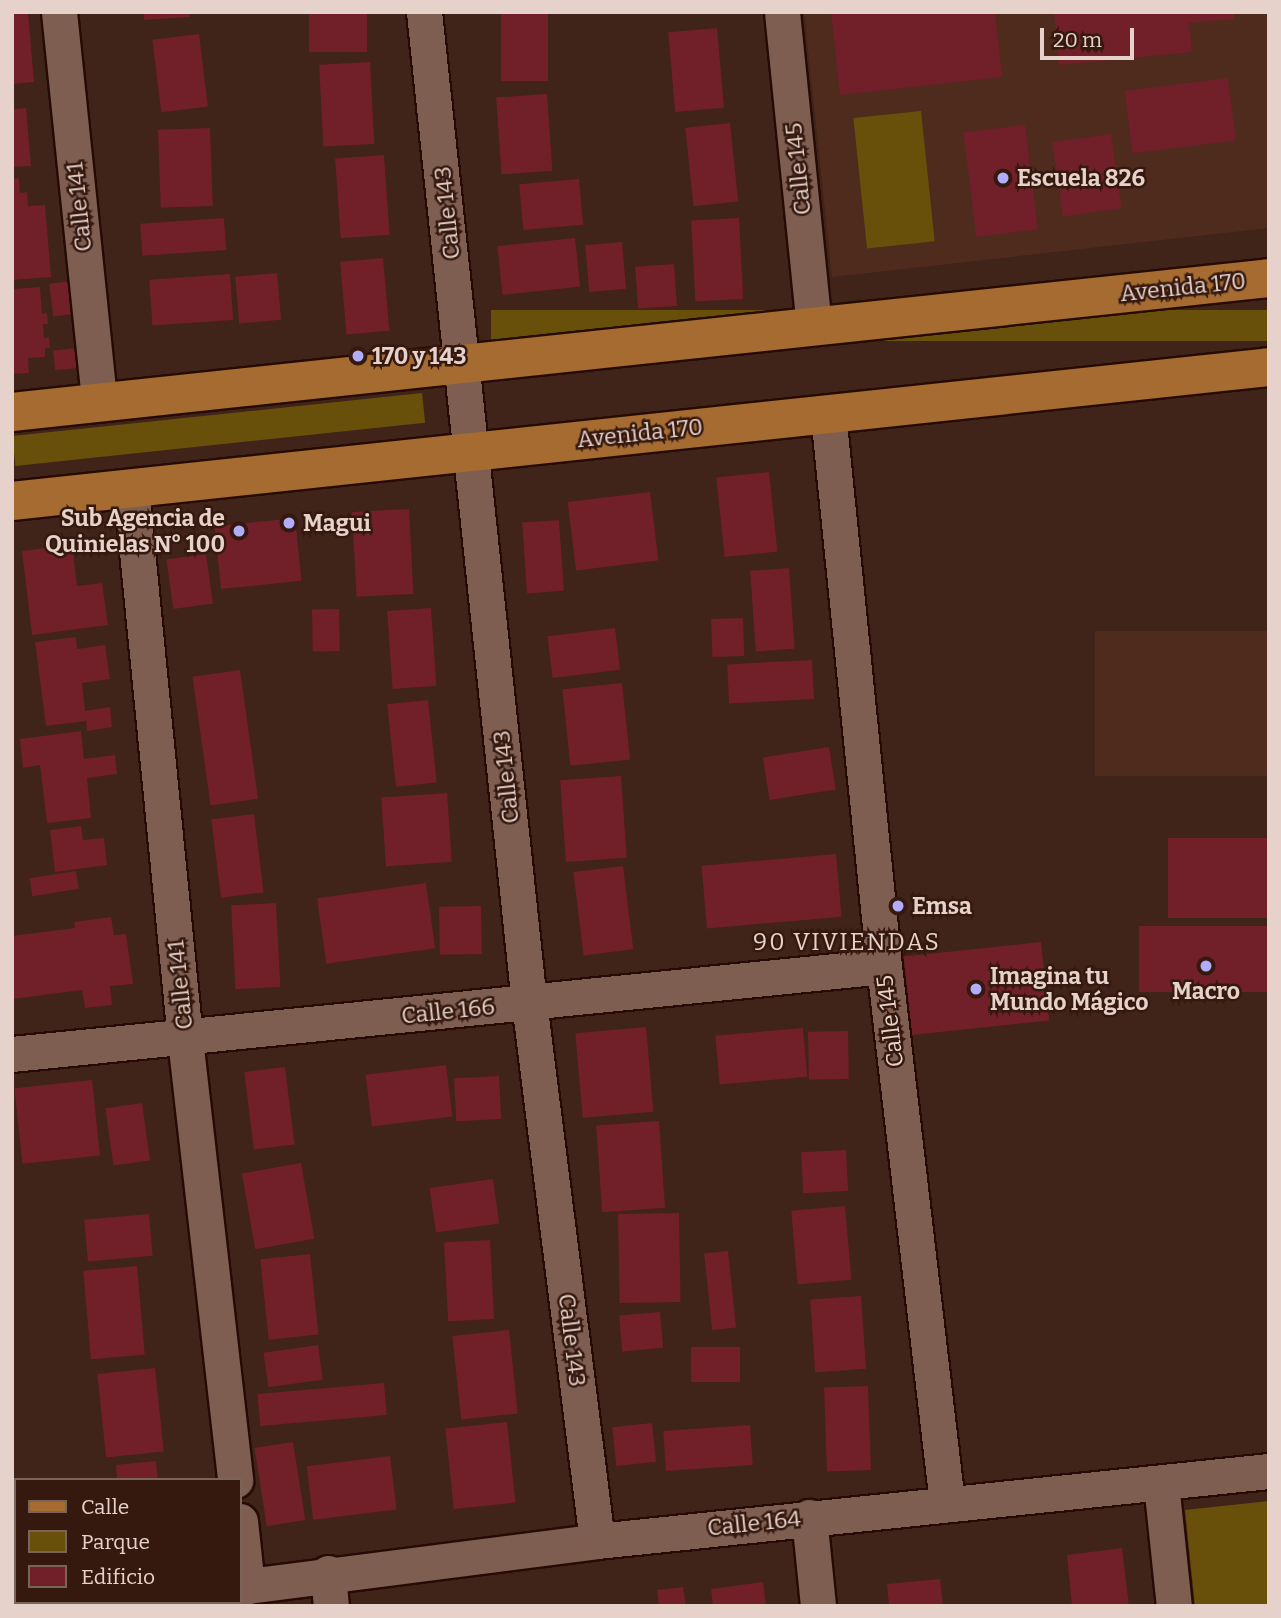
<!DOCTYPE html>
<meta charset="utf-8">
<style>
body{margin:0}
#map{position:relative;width:1281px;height:1618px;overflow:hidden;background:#402319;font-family:Bitter,serif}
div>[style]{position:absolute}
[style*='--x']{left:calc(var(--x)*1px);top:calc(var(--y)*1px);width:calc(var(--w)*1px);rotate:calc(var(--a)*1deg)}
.built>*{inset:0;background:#4f2b1d;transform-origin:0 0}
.green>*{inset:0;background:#68500a;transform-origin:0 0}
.building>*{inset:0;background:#711f29;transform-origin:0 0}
.roads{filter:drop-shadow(2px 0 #250b03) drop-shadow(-2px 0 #250b03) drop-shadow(0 2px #250b03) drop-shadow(0 -2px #250b03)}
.minor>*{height:35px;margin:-17.5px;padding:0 17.5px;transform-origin:17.5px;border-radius:17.5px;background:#7f5e52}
.major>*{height:38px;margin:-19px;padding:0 19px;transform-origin:19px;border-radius:19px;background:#a56b30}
.dots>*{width:19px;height:19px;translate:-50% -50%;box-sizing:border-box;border:4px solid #35190f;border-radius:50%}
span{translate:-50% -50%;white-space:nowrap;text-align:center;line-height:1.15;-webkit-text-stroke:5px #35190f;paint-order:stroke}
.street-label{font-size:23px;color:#e6d2cb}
.poi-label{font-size:23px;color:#e6d2cb;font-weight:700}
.left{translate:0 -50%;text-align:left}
.right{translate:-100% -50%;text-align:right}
.neighbourhood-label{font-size:24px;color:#e6d2cb;letter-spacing:2px}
.frame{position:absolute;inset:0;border:14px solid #e6d2cb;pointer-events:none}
.legend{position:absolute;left:14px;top:1478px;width:228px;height:126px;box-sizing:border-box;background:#35190f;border:2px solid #7c635a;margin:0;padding:9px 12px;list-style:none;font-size:21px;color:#e6d2cb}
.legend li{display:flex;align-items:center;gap:14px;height:35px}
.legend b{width:35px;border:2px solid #7c635a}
.scale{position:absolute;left:1040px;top:28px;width:94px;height:32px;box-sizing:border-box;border:4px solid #e6d2cb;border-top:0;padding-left:9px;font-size:21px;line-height:24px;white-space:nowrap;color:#e6d2cb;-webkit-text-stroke:5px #35190f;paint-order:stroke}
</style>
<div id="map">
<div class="built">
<i style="clip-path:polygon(804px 12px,1269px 12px,1269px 228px,832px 277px)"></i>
<i style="left:1269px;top:631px;width:145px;height:174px;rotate:90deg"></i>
</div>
<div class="green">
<i style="left:921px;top:111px;width:131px;height:68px;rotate:84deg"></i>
<i style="left:1269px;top:310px;width:31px;height:778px;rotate:90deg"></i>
<i style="left:422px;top:393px;width:30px;height:412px;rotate:84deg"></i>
<i style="clip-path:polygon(1269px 1501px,1269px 1606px,1195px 1606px,1185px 1510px)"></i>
</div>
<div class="building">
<i style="clip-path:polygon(12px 12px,28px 12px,34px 82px,12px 84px)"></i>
<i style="clip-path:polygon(144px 12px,189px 12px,190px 17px,144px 20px)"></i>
<i style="left:309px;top:12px;width:58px;height:40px"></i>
<i style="left:501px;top:12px;width:47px;height:69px"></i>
<i style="clip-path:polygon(831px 12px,995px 12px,1002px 77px,840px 95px)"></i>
<i style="clip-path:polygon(1054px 12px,1234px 12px,1234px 19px,1189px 23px,1192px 52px,1059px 65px)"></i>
<i style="left:717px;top:28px;width:80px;height:49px;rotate:85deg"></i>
<i style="left:199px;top:34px;width:73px;height:47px;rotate:83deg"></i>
<i style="left:370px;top:62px;width:82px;height:51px;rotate:87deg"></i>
<i style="left:1228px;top:78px;width:63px;height:104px;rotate:83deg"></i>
<i style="left:547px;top:94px;width:77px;height:51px;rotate:86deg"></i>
<i style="clip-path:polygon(26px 108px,31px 166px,12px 167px,12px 109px)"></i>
<i style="left:730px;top:123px;width:79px;height:45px;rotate:84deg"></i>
<i style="left:1025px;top:125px;width:105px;height:62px;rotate:83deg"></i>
<i style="left:210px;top:128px;width:78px;height:52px;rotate:88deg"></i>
<i style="left:1111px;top:134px;width:75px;height:59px;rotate:82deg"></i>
<i style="left:384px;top:155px;width:80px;height:49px;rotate:86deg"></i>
<i style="clip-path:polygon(19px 178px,20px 193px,27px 192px,28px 206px,45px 205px,51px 277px,12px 280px,12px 179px)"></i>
<i style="left:579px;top:179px;width:46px;height:60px;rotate:85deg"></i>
<i style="left:224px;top:218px;width:32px;height:84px;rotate:86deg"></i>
<i style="left:739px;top:218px;width:81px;height:48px;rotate:87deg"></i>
<i style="left:575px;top:238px;width:49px;height:78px;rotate:84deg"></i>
<i style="left:622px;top:242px;width:47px;height:37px;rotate:85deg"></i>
<i style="left:383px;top:258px;width:73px;height:43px;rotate:85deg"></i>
<i style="left:674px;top:264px;width:42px;height:39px;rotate:86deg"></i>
<i style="left:277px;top:273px;width:47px;height:42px;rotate:85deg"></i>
<i style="left:230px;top:274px;width:46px;height:81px;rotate:86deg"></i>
<i style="left:72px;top:281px;width:33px;height:23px;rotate:83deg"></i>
<i style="clip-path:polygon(40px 287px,42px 314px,47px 313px,48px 324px,43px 324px,44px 338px,49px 337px,50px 348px,45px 348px,45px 357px,28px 358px,29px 373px,12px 374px,12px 289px)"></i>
<i style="left:76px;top:348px;width:20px;height:23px;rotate:84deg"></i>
<i style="left:769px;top:472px;width:80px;height:53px;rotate:84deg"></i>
<i style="left:650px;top:492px;width:69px;height:83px;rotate:83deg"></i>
<i style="left:409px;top:509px;width:85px;height:57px;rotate:87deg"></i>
<i style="left:295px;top:518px;width:63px;height:81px;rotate:84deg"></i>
<i style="left:559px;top:520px;width:71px;height:37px;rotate:86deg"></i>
<i style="clip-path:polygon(72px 545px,77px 586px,102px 583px,108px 625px,32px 635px,22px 551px)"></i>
<i style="left:206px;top:554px;width:50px;height:40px;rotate:82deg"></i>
<i style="left:789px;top:568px;width:81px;height:39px;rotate:86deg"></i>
<i style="left:431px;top:608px;width:78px;height:44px;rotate:86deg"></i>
<i style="left:339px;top:609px;width:42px;height:27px;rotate:89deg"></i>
<i style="left:743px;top:618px;width:38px;height:32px;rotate:88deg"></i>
<i style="left:615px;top:628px;width:42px;height:68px;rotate:83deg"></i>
<i style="clip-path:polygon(76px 637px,77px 649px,105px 645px,110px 679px,82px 683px,85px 711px,110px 707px,112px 727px,87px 731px,86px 721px,46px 726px,35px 642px)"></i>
<i style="left:812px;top:660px;width:39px;height:85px;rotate:87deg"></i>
<i style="left:240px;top:670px;width:130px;height:48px;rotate:82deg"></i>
<i style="left:622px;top:683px;width:77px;height:60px;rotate:84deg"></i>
<i style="left:428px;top:700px;width:83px;height:41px;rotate:84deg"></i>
<i style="clip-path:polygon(81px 731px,84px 759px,115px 755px,117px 774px,87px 778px,91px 818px,47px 823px,40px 765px,23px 768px,20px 739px)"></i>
<i style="left:829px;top:747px;width:43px;height:67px;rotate:81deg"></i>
<i style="left:621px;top:776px;width:82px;height:61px;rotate:86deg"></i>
<i style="left:447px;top:793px;width:69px;height:66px;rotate:86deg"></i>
<i style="left:254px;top:814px;width:79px;height:43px;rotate:83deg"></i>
<i style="clip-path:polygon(81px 826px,83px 840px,104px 838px,107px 865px,55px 872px,50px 830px)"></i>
<i style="left:1269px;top:838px;width:80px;height:101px;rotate:90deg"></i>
<i style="left:836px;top:854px;width:63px;height:135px;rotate:85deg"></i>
<i style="left:623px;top:866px;width:84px;height:50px;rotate:83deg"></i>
<i style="left:76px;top:871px;width:18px;height:47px;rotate:81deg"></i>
<i style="left:426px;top:883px;width:66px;height:110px;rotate:82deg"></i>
<i style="left:276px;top:903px;width:84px;height:45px;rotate:87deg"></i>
<i style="left:481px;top:906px;width:48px;height:42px;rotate:89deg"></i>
<i style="clip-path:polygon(111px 917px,114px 935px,126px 934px,133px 984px,110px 986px,112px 1005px,85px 1008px,82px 990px,12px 999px,12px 936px,75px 928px,74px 922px)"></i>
<i style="left:1269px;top:926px;width:66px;height:130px;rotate:90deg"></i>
<i style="left:1041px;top:942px;width:79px;height:138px;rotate:84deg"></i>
<i style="left:646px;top:1027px;width:85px;height:71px;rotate:85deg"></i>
<i style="left:803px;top:1028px;width:49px;height:88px;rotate:85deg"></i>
<i style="left:848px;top:1031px;width:48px;height:40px;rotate:89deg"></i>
<i style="left:446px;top:1065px;width:52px;height:81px;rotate:83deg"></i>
<i style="left:285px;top:1067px;width:78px;height:41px;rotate:83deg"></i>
<i style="left:499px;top:1076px;width:43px;height:45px;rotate:87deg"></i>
<i style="left:92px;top:1080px;width:76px;height:78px;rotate:84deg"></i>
<i style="left:142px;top:1103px;width:58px;height:37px;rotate:82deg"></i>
<i style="left:659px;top:1121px;width:87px;height:63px;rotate:86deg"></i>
<i style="left:846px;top:1150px;width:41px;height:45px;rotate:87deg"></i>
<i style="left:301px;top:1163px;width:77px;height:60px;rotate:80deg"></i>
<i style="left:493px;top:1179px;width:45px;height:64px;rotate:82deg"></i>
<i style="left:845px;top:1206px;width:74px;height:54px;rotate:85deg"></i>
<i style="left:679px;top:1213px;width:89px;height:61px;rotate:89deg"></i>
<i style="left:149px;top:1214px;width:42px;height:65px;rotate:85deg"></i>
<i style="left:490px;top:1240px;width:79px;height:46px;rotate:87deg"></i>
<i style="left:728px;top:1251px;width:77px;height:24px;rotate:84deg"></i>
<i style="left:310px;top:1254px;width:81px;height:50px;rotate:84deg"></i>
<i style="left:137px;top:1266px;width:89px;height:54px;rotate:85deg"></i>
<i style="left:861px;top:1296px;width:73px;height:51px;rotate:86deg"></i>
<i style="left:660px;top:1312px;width:36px;height:41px;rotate:85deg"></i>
<i style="left:509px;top:1330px;width:84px;height:57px;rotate:84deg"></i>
<i style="left:318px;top:1345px;width:35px;height:55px;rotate:82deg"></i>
<i style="left:691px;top:1347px;width:49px;height:35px"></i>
<i style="left:155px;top:1368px;width:84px;height:58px;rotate:84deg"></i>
<i style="left:384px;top:1383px;width:32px;height:127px;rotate:85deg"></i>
<i style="left:868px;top:1386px;width:84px;height:44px;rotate:88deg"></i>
<i style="left:507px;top:1422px;width:81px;height:62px;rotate:84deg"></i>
<i style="left:652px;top:1423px;width:39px;height:40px;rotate:84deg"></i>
<i style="left:750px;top:1425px;width:40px;height:87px;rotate:86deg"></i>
<i style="left:293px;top:1442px;width:79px;height:39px;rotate:81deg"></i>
<i style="left:390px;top:1456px;width:54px;height:84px;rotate:83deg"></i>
<i style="clip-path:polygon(156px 1461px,158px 1480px,117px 1480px,116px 1465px)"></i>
<i style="clip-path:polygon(12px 1483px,16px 1483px,12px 1544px)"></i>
<i style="clip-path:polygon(1122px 1548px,1129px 1606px,1072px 1606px,1067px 1555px)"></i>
<i style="clip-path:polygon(940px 1579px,943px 1606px,889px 1606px,887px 1584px)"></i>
<i style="clip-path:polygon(763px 1582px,766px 1606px,713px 1606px,711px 1589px)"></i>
<i style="clip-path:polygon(683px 1587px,686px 1606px,659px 1606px,657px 1590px)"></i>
</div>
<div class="roads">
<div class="minor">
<i style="--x:59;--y:12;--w:392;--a:84.1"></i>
<i style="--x:424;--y:12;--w:996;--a:83.95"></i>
<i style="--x:529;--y:1002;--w:543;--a:82.81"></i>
<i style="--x:782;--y:12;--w:316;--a:84.2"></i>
<i style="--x:828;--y:414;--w:555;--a:84.21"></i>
<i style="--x:884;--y:966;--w:541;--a:83.31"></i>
<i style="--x:131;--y:490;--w:552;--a:84.38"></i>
<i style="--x:185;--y:1039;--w:444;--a:83.5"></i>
<i style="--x:12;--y:1054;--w:876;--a:-5.76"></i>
<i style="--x:1161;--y:1483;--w:124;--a:84"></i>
<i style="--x:809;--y:1517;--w:89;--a:84.2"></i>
<i style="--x:240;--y:1521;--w:66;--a:83.9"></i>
<i style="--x:328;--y:1573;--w:33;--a:85"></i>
<i style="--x:240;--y:1587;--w:360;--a:-7.3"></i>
<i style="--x:597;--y:1541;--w:676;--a:-5.95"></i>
<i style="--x:58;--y:1606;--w:35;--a:-7"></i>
</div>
<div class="major">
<i style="--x:12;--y:412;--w:1264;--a:-6.08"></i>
<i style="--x:12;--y:501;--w:1264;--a:-6.08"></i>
</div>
</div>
<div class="dots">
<i style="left:1003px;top:178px;background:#b1adfa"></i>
<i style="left:358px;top:356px;background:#b1adfa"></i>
<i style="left:289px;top:523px;background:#b1adfa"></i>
<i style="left:239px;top:531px;background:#b1adfa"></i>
<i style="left:898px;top:906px;background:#b1adfa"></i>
<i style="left:1206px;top:966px;background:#b1adfa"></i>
<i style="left:976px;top:989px;background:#b1adfa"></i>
</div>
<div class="street-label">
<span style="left:798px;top:169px;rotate:-96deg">Calle 145</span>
<span style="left:79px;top:207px;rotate:-96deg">Calle 141</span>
<span style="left:447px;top:213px;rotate:-96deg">Calle 143</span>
<span style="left:1183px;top:287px;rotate:-6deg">Avenida 170</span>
<span style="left:640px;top:433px;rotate:-6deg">Avenida 170</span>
<span style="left:506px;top:777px;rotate:-96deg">Calle 143</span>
<span style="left:180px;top:985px;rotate:-96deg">Calle 141</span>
<span style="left:448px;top:1011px;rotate:-6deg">Calle 166</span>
<span style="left:890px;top:1021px;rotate:-97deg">Calle 145</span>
<span style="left:572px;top:1340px;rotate:83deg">Calle 143</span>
<span style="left:754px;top:1523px;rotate:-6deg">Calle 164</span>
</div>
<div class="poi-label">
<span class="left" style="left:1017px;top:178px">Escuela 826</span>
<span class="left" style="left:372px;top:356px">170 y 143</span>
<span class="right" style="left:225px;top:531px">Sub Agencia de<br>Quinielas N° 100</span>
<span class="left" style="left:303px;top:523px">Magui</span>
<span class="left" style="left:912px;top:906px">Emsa</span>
<span class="left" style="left:990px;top:989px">Imagina tu<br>Mundo Mágico</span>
<span style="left:1206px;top:991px">Macro</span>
</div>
<div class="neighbourhood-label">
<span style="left:847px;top:943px">90 VIVIENDAS</span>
</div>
<div class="frame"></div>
<ul class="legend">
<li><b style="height:9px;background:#a56b30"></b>Calle</li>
<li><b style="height:19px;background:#68500a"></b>Parque</li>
<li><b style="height:19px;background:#711f29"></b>Edificio</li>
</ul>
<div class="scale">20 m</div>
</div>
